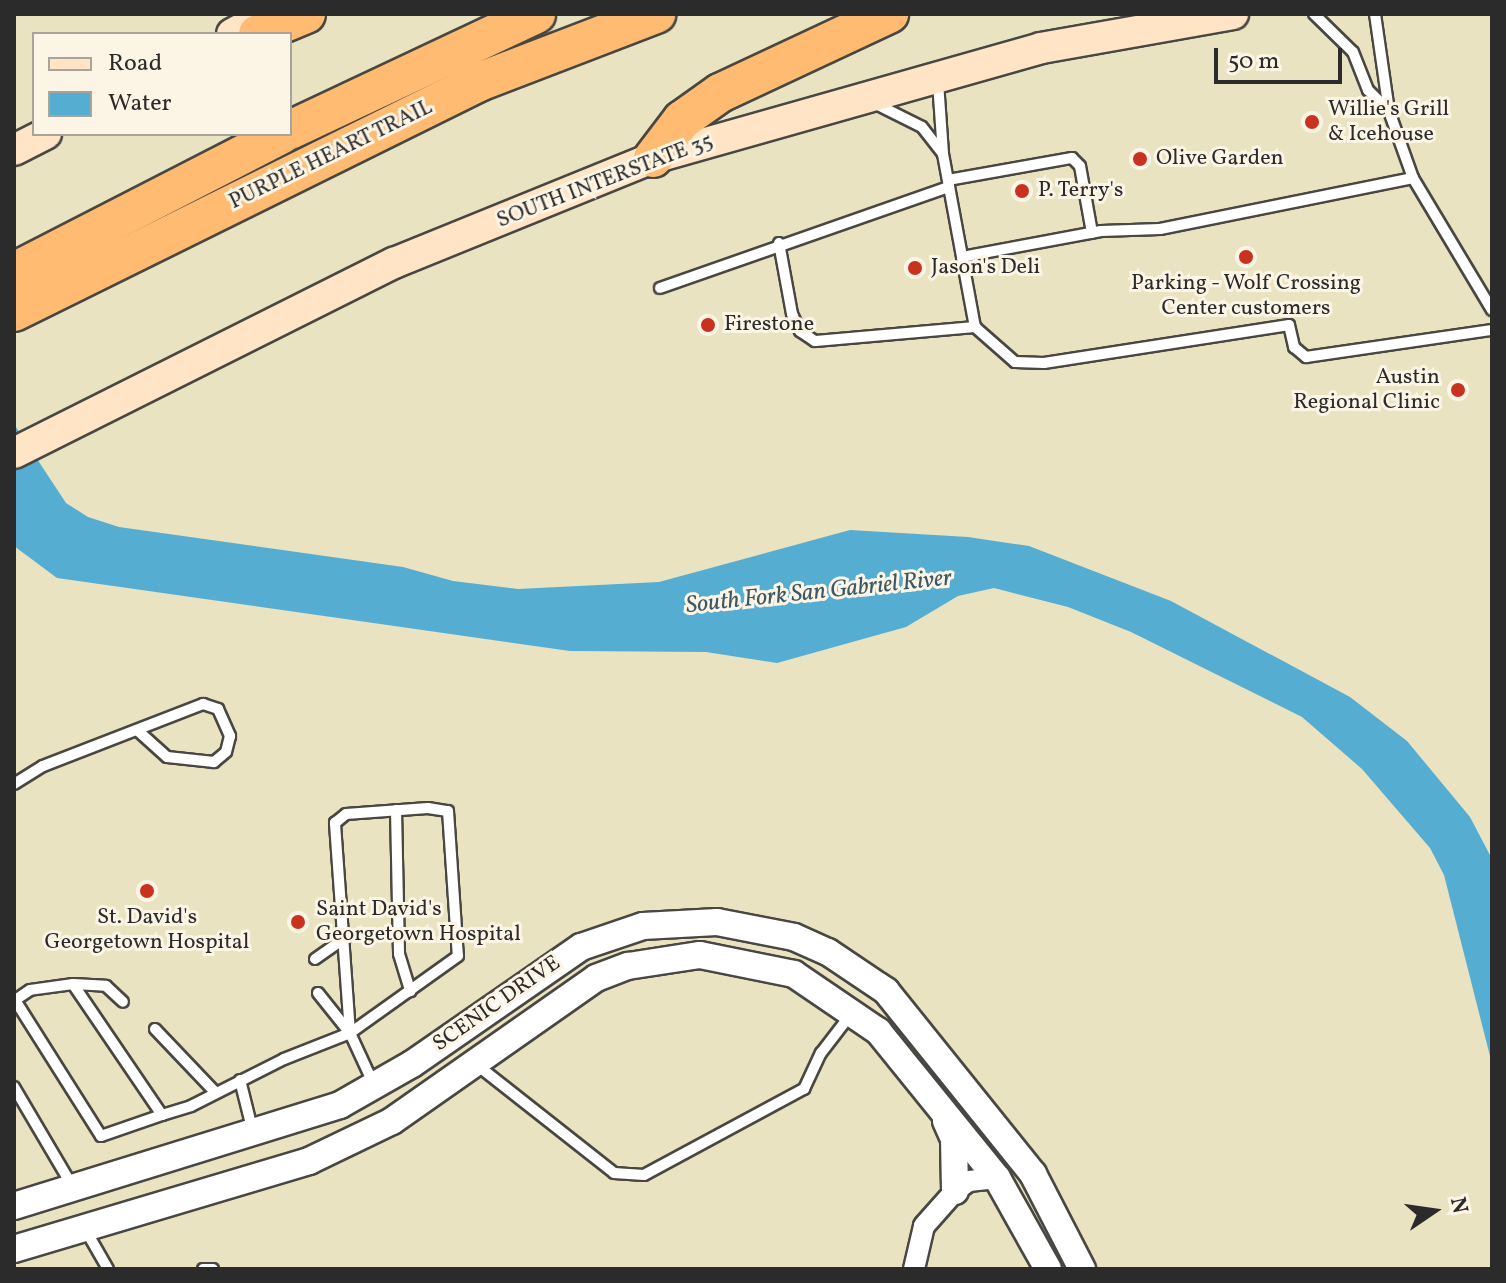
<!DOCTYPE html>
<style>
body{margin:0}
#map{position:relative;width:1506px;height:1283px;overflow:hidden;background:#eae3c2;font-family:Vollkorn,serif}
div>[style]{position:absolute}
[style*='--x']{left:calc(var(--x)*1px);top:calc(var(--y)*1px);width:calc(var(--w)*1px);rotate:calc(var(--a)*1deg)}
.water>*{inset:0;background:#55add2}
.roads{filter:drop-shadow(2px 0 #484742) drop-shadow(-2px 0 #484742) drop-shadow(0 2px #484742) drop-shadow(0 -2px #484742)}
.service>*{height:10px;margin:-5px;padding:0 5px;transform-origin:5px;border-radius:5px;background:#fff}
.minor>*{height:20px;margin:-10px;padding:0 10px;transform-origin:10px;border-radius:10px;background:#fff}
.tertiary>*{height:26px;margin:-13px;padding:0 13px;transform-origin:13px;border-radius:13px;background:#fff}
.secondary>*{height:30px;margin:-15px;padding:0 15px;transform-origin:15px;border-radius:15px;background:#ffe4c6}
.motorway>*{height:38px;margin:-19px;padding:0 19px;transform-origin:19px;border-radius:19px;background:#ffbb71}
.dots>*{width:22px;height:22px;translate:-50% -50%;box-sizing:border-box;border:4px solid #fcf5e5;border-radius:50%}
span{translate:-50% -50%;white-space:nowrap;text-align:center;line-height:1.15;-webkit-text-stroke:6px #fcf5e5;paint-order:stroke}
.poi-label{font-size:22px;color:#2b2b2b}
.left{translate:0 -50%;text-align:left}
.right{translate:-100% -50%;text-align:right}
.street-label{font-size:22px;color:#2b2b2b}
.water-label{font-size:24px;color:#3a5865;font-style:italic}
.frame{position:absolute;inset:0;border:16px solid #2b2b2b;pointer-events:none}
.legend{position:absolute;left:32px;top:32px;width:260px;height:104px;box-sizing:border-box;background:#fcf5e5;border:2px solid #a8a49b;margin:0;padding:10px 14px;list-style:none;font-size:24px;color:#2b2b2b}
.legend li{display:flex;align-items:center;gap:16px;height:40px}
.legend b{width:40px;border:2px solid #a8a49b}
.north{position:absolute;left:1394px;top:1171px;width:80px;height:80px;-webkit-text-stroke:6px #fcf5e5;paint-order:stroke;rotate:77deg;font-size:22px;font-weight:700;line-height:32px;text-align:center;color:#2b2b2b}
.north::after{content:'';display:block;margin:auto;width:28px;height:36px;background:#2b2b2b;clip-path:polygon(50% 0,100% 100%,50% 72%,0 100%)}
.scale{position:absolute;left:1214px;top:48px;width:128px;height:36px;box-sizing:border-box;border:4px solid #2b2b2b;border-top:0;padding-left:10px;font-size:24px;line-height:28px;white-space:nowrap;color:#2b2b2b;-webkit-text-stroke:6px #fcf5e5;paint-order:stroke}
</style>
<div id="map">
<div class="water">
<i style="clip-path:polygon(14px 424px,66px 503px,88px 517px,119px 527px,403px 567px,453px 581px,518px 589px,659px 582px,850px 530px,968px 537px,1029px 546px,1171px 601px,1350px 697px,1407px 741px,1470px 817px,1492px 859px,1492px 1064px,1444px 875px,1430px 848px,1362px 769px,1302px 717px,1131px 632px,1068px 607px,994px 588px,958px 596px,906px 627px,777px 663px,706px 652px,570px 651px,57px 578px,14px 546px)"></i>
</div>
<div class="roads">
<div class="service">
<i style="--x:1314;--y:14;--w:54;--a:44.3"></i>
<i style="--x:1353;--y:52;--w:41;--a:68.5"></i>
<i style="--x:1368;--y:90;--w:30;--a:45"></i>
<i style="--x:1375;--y:14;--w:98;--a:81.8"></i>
<i style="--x:1389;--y:111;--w:71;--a:70.3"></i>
<i style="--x:1413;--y:178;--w:154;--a:59.1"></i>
<i style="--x:938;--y:82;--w:72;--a:86"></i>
<i style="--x:943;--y:154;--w:105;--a:79.5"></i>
<i style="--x:876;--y:104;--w:51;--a:26.6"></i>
<i style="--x:922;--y:127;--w:34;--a:52"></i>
<i style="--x:1413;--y:178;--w:258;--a:168.6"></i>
<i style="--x:1160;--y:229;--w:59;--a:178.1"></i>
<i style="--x:1101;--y:231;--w:141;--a:169.4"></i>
<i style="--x:962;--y:257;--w:71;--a:79.5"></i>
<i style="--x:975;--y:327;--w:53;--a:41.2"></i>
<i style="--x:1015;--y:362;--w:29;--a:2"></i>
<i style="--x:1044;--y:363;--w:248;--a:-8.8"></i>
<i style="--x:1289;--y:325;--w:23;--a:77"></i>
<i style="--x:1294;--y:347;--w:16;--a:40"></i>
<i style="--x:1306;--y:357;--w:188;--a:-8.3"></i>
<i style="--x:948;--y:180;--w:126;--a:-10.1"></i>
<i style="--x:1072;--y:158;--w:11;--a:45"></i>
<i style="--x:1080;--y:166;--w:68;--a:79.8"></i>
<i style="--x:779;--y:243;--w:72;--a:79.6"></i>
<i style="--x:792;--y:314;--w:19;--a:65"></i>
<i style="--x:800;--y:331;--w:18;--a:34"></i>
<i style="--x:815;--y:341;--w:161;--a:-5"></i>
<i style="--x:660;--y:288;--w:306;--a:-19.3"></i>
<i style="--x:14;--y:784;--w:34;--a:-32"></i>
<i style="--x:43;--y:766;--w:172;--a:-21.2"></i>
<i style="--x:203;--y:704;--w:16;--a:18"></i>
<i style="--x:218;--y:709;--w:30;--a:66"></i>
<i style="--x:230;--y:736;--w:16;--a:104"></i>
<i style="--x:226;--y:752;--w:16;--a:140"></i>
<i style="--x:214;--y:762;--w:47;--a:-173.9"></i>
<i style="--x:167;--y:757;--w:40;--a:-138"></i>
<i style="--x:396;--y:810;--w:144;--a:88.8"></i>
<i style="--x:399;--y:954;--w:39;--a:73"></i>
<i style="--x:315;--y:959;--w:37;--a:-35"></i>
<i style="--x:73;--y:984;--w:33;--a:3"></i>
<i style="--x:106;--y:986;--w:23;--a:43"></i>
<i style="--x:318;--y:993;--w:51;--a:51.3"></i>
<i style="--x:155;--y:1029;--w:88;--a:46.4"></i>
<i style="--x:350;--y:1033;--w:211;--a:-94.1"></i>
<i style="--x:335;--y:823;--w:14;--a:-39"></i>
<i style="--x:346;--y:814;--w:82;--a:-4.2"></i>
<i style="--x:428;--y:808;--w:20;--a:9"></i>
<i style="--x:448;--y:811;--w:145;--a:86.1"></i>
<i style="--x:458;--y:956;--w:133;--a:144.5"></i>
<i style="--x:350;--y:1033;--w:57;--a:65.2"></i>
<i style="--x:477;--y:1065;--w:174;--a:38.2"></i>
<i style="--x:614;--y:1173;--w:30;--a:4"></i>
<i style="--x:644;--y:1175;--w:182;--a:-28.3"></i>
<i style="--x:804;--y:1089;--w:40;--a:-65"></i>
<i style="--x:821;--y:1053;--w:49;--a:-52.4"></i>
<i style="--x:240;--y:1080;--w:54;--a:76"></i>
<i style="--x:14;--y:1087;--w:116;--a:59.5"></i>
<i style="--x:162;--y:1115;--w:158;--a:-124.2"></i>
<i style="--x:73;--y:984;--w:43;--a:172.1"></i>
<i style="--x:30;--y:990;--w:18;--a:146"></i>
<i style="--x:15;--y:1000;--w:161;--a:57.7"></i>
<i style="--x:101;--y:1136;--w:65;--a:-19"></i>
<i style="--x:162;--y:1115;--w:30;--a:-17"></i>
<i style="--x:191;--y:1106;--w:104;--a:-26.8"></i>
<i style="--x:284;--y:1059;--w:71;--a:-21.5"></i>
<i style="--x:85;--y:1229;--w:46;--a:60.1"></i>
<i style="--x:203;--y:1269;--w:10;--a:0"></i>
</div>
<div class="minor">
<i style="--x:914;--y:1269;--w:44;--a:-76.9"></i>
<i style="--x:924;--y:1226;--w:47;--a:-48.5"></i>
<i style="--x:955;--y:1191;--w:17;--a:-36"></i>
<i style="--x:969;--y:1181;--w:28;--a:-6"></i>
</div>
<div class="tertiary">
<i style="--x:946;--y:1121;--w:20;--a:66"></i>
<i style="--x:954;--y:1139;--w:52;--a:88.9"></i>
<i style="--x:14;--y:1206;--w:341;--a:-17.2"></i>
<i style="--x:340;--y:1105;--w:83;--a:-29.7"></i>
<i style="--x:412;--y:1064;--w:206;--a:-34.7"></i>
<i style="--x:581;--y:947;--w:65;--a:-18.7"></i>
<i style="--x:643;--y:926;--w:74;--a:-3.1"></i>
<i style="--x:717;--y:922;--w:78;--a:11"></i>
<i style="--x:794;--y:937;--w:37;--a:24"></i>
<i style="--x:828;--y:952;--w:70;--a:33.9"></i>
<i style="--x:886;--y:991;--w:235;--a:51.2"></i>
<i style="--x:1033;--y:1174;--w:107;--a:62.7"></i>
<i style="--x:14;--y:1249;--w:308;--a:-16.6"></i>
<i style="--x:309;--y:1161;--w:92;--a:-25.7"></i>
<i style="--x:392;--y:1121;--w:249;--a:-35"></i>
<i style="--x:596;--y:978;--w:34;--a:-21"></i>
<i style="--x:628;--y:966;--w:73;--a:-8.7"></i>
<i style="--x:700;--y:955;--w:96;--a:11.4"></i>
<i style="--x:794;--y:974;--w:102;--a:34.2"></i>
<i style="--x:878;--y:1031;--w:189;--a:51"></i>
<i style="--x:997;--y:1178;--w:104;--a:60.7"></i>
</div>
<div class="secondary">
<i style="--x:232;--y:34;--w:42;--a:-28.4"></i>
<i style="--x:14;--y:150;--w:36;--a:-27"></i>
<i style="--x:14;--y:453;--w:425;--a:-26.6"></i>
<i style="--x:394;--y:263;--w:279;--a:-22.1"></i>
<i style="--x:653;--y:158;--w:403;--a:-15.8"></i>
<i style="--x:1041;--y:48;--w:195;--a:-10"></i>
</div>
<div class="motorway">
<i style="--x:258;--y:34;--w:52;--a:-22.6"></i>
<i style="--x:290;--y:130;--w:272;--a:-25.2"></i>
<i style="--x:653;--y:158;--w:48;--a:-52.7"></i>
<i style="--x:682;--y:120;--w:47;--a:-35.4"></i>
<i style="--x:720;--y:93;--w:187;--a:-25.1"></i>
<i style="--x:14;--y:272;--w:301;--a:-27.2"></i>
<i style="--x:14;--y:312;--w:519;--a:-26.32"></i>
<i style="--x:479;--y:82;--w:190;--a:-21"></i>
</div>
</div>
<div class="dots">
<i style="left:1312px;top:122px;background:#c8321e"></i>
<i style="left:1140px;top:159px;background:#c8321e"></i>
<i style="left:1022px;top:191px;background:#c8321e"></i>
<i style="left:1246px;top:257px;background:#c8321e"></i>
<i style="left:915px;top:268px;background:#c8321e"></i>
<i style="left:708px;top:325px;background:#c8321e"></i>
<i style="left:1458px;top:390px;background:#c8321e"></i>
<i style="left:147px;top:891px;background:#c8321e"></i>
<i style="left:298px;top:922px;background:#c8321e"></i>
</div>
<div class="poi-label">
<span class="left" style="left:1328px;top:122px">Willie's Grill<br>&amp; Icehouse</span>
<span class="left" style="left:1156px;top:159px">Olive Garden</span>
<span class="left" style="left:1038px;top:191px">P. Terry's</span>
<span class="left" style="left:931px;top:268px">Jason's Deli</span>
<span style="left:1246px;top:296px">Parking - Wolf Crossing<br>Center customers</span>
<span class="left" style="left:724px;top:325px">Firestone</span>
<span class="right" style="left:1440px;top:390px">Austin<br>Regional Clinic</span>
<span class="left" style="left:316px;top:922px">Saint David's<br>Georgetown Hospital</span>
<span style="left:147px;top:930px">St. David's<br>Georgetown Hospital</span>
</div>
<div class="street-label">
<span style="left:331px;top:155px;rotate:-26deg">PURPLE HEART TRAIL</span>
<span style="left:605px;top:181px;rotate:-21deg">SOUTH INTERSTATE 35</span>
<span style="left:497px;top:1004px;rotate:-35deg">SCENIC DRIVE</span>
</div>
<div class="water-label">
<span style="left:819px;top:593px;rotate:-6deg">South Fork San Gabriel River</span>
</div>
<div class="frame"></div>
<ul class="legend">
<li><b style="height:10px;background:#ffe4c6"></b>Road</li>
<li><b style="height:22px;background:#55add2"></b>Water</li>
</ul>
<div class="north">N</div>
<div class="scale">50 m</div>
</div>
